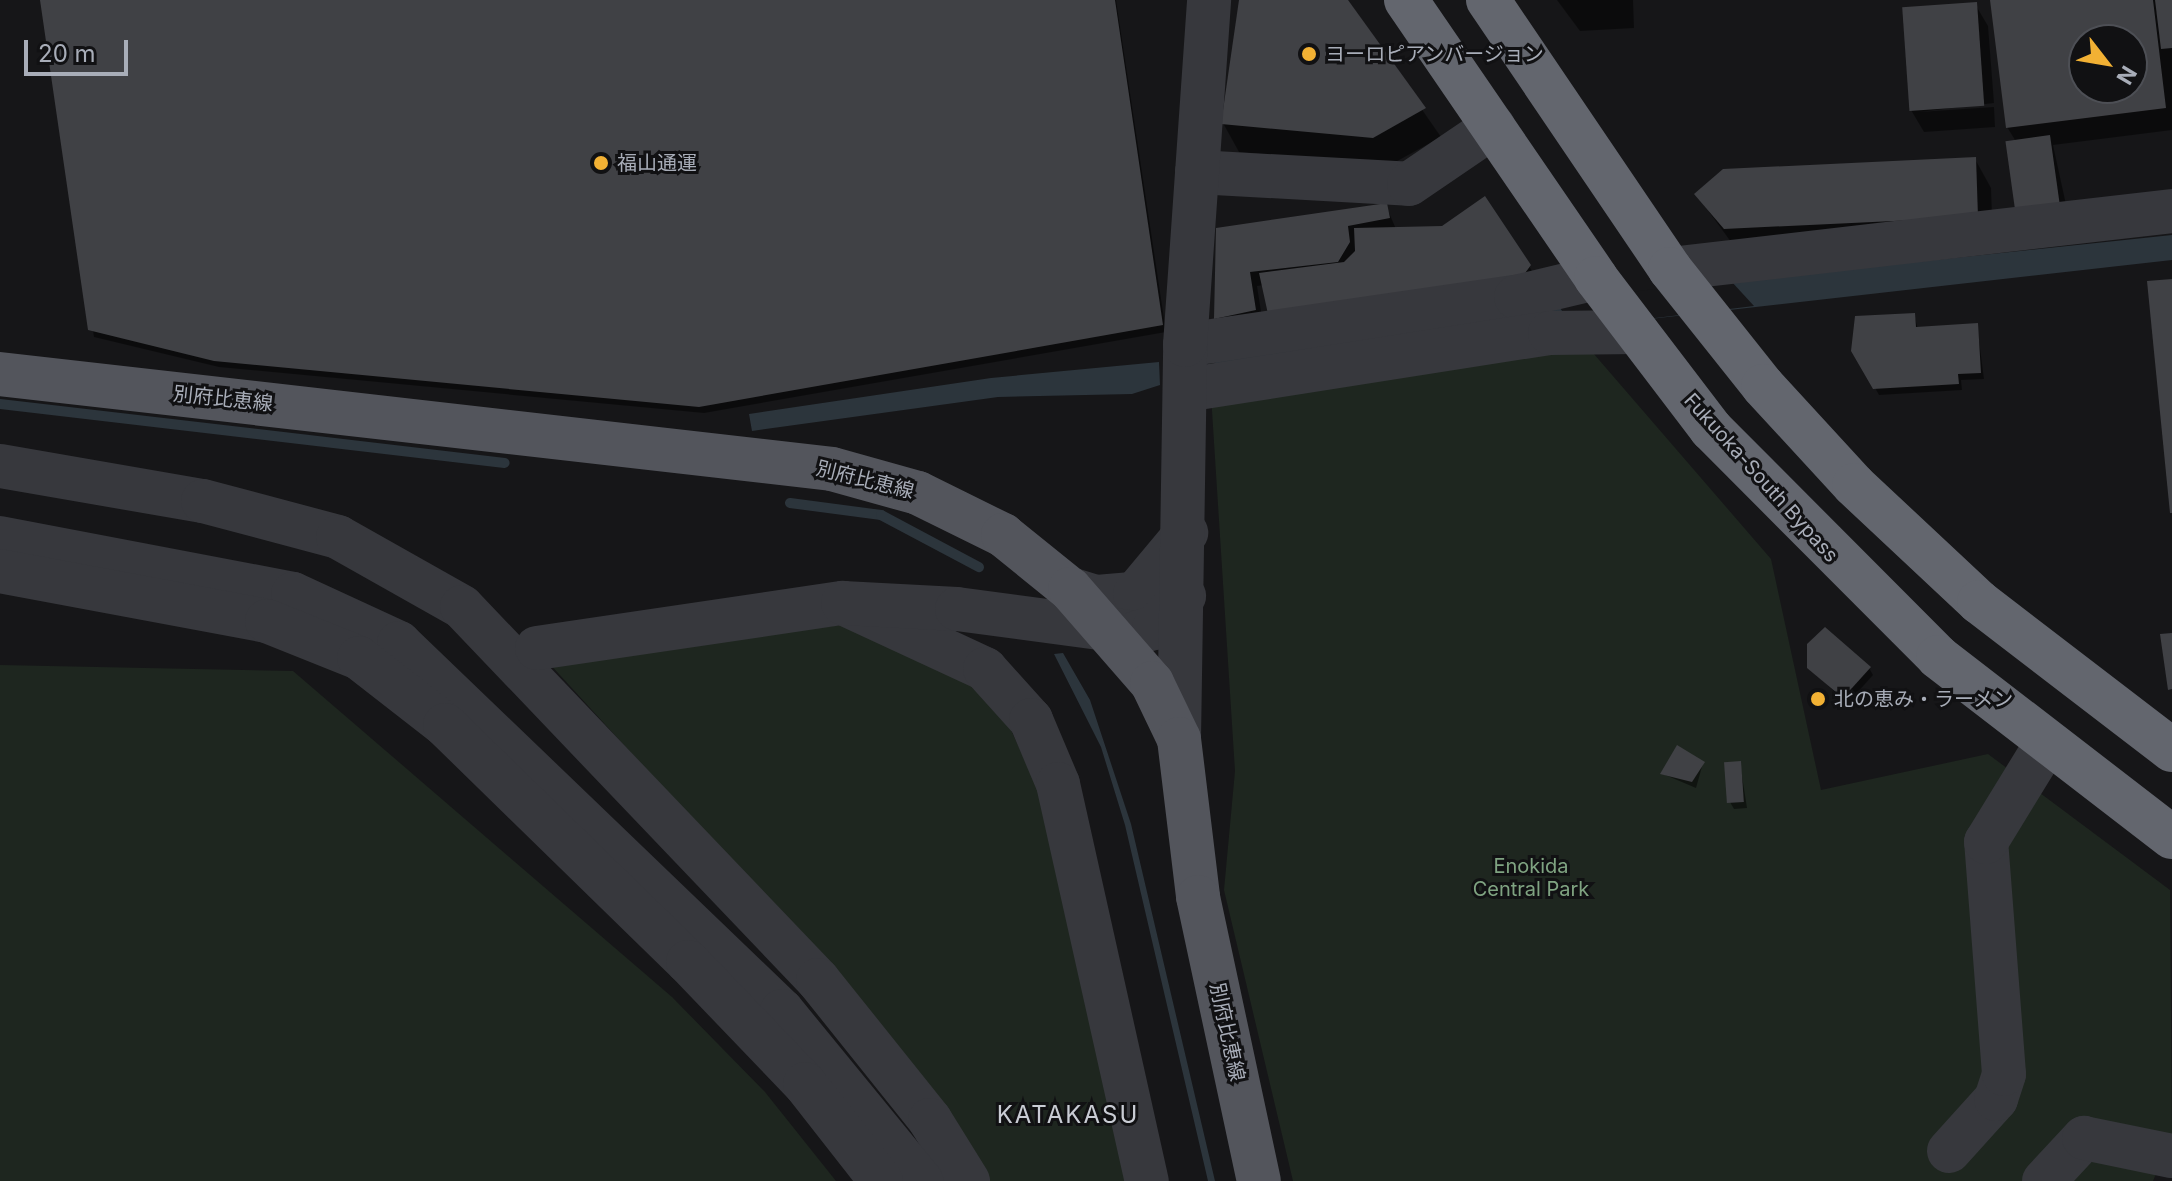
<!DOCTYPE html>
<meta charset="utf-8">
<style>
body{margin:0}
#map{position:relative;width:2172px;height:1181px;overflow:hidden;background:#161618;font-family:Inter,"Noto Sans JP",sans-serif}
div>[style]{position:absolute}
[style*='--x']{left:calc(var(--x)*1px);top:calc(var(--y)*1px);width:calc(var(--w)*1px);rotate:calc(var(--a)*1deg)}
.green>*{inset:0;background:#1e261f}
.water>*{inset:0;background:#2c353c}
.pier>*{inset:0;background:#161618}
.shadow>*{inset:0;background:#0007}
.stream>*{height:10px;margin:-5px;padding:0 5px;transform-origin:5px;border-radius:5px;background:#2c353c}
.building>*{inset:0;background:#404145;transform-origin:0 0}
.minor>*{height:44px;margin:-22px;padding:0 22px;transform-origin:22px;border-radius:22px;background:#37383d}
.major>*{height:44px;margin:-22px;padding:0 22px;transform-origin:22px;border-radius:22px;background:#53555c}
.highway>*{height:44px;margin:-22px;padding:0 22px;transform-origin:22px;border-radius:22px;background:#63666e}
.dots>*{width:22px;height:22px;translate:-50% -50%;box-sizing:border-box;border:4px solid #111113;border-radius:50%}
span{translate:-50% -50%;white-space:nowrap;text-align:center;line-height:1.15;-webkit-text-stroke:6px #111113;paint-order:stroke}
.poi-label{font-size:20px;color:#a8adb8}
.left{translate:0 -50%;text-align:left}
.street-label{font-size:20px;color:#a8adb8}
.park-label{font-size:20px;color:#7fa381}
.quarter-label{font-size:24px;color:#c9ccd4;letter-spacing:2px}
.north{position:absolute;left:2068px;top:24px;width:80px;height:80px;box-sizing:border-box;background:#111113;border:2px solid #4d4f55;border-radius:50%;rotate:121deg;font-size:22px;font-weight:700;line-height:32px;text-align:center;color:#a8adb8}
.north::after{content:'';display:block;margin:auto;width:28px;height:36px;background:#f2b134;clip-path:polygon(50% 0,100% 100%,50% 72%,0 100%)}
.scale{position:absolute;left:24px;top:40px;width:104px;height:36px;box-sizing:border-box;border:4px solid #a8adb8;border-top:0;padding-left:10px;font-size:24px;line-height:28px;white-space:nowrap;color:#a8adb8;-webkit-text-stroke:6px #111113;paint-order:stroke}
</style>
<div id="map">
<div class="green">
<i style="clip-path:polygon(1581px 339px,1771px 559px,1821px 790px,1988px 754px,2170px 890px,2172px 1135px,2153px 1181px,1293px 1181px,1224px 890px,1235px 771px,1211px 395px)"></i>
<i style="clip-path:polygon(841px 625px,972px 683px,1011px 730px,1038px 789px,1126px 1181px,986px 1181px,698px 826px,548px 662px)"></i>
<i style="clip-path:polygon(0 665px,293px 671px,672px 997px,765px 1092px,836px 1181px,0 1181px)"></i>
</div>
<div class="water">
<i style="clip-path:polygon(2172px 235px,2172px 260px,1216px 368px,1214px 353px,1754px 279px)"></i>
<i style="clip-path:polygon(1159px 362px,1160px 385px,1132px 394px,998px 397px,752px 431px,749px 414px,991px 378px)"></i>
<i style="clip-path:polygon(1063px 653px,1090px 700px,1131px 824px,1215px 1181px,1208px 1181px,1125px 825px,1101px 747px,1054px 654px)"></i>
</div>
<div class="pier">
<i style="clip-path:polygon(1731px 281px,1754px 306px,1573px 328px,1555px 300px)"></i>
</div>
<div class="shadow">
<i style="clip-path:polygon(42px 0,1116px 0,1166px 332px,704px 413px,219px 367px,94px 337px)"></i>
<i style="clip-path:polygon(1241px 0,1346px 0,1441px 137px,1390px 165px,1239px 152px,1223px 123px)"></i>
<i style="clip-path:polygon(1557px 0,1633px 0,1634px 28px,1580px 31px)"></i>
<i style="clip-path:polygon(evenodd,1992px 0,2172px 0,2172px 130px,2053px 145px,2072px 232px,2007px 127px,1992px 0,2084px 40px,2132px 40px,2132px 88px,2084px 88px,2084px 40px)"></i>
<i style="clip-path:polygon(1975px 4px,1988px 26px,1994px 103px,1919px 112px,1994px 107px,1995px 127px,1924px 132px,1911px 110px)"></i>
<i style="clip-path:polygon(1975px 159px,1991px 188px,1993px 245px,1742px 257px,1696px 194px)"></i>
<i style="clip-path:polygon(1386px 206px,1396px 229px,1529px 266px,1546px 295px,1264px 285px,1257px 286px,1263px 324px,1216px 319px,1218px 230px)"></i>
<i style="clip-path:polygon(1914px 315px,1918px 329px,1977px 325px,1984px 379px,1961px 380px,1962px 390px,1879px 395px,1854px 350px)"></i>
<i style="clip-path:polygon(1809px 667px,1869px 668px,1873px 675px,1847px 704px)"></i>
<i style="clip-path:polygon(1703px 763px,1696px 788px,1663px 774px)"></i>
<i style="clip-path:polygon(1740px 763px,1747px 808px,1734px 809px,1730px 802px)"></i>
</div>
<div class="stream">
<i style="--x:0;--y:404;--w:508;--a:6.66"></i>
<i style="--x:790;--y:503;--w:92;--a:7.5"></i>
<i style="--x:881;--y:515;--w:111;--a:28"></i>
</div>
<div class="building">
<i style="clip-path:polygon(40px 0,1115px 0,1163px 325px,699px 407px,214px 361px,88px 330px)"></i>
<i style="clip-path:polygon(1239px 0,1348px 0,1426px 108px,1373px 138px,1221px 124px)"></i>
<i style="clip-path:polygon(evenodd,1990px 0,2153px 0,2166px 108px,2006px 128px,1990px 0,2084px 40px,2132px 40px,2132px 88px,2084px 88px,2084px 40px)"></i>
<i style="clip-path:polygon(2155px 0,2172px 0,2172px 48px,2161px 49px)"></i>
<i style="left:1977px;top:2px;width:104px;height:75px;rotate:86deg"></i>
<i style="left:2050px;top:135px;width:76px;height:45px;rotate:82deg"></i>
<i style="clip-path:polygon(1976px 157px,1978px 217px,1724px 229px,1694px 194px,1723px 169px)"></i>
<i style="clip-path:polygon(1485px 196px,1531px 265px,1517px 284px,1268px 314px,1259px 273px,1344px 262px,1355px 251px,1354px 228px,1442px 226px)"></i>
<i style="clip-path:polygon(1387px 203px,1390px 218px,1348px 226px,1350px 242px,1338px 262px,1250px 272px,1256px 310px,1214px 319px,1216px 228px)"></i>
<i style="clip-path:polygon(2172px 279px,2172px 513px,2170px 513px,2147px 281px)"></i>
<i style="clip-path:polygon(1915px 313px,1916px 327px,1978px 323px,1981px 373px,1958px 374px,1959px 384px,1873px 389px,1851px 351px,1855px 316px)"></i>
<i style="clip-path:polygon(1825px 627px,1871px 667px,1843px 698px,1807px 668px,1807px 644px)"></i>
<i style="clip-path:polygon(2172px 633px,2172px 689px,2168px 690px,2160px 634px)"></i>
<i style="clip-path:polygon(1677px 745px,1705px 762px,1692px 782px,1660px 774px)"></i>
<i style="left:1741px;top:761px;width:41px;height:17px;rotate:86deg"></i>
</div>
<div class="minor">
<i style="--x:1197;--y:172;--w:212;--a:3.2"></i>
<i style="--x:1409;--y:184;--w:102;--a:-34.2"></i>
<i style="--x:1670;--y:269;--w:505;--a:-6.59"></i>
<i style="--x:1185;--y:345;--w:334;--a:-8.3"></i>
<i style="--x:1516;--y:297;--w:82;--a:-13.4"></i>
<i style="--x:1185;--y:390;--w:369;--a:-8.9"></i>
<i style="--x:1550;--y:333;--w:87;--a:-0.7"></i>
<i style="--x:0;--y:466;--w:206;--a:9.8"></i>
<i style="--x:203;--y:501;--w:140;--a:14.9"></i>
<i style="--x:338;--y:537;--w:142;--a:29.4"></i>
<i style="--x:462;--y:607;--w:516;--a:46.34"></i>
<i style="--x:818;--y:980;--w:179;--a:51.3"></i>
<i style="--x:930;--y:1120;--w:72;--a:58.1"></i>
<i style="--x:0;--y:538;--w:298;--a:10.8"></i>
<i style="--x:293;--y:594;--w:117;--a:24.8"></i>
<i style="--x:399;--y:643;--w:531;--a:43.86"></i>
<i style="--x:782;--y:1011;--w:220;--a:50.7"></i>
<i style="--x:0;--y:571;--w:272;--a:10.6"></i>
<i style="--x:267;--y:621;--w:99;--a:21.9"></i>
<i style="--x:359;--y:658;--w:109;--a:37.9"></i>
<i style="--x:445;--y:725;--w:339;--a:44.3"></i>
<i style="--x:688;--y:962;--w:169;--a:46.2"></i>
<i style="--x:805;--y:1084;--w:123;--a:51.9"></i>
<i style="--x:1070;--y:589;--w:28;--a:17"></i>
<i style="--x:1097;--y:597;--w:38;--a:-5"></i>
<i style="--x:1135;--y:594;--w:80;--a:-50.1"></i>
<i style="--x:843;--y:603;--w:157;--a:24.9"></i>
<i style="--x:985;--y:669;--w:69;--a:48"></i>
<i style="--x:1031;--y:720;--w:69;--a:67.1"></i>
<i style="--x:1058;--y:784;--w:407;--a:77.4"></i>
<i style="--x:537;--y:648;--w:309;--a:-8.4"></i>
<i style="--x:843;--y:603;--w:114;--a:3"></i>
<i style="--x:957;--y:609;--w:181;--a:7.6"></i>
<i style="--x:1136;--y:633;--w:19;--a:-16"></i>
<i style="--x:1154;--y:628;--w:44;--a:-46.8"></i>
<i style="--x:1179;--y:739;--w:394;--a:-89.1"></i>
<i style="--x:1185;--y:345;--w:346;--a:-86"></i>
<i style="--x:1949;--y:1151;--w:70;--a:-47.9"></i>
<i style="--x:1996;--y:1099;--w:26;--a:-72"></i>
<i style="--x:2004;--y:1074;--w:233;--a:-94.4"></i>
<i style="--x:1986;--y:842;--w:115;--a:-58.5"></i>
<i style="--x:2044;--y:1181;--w:59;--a:-47.1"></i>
<i style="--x:2084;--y:1138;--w:90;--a:11.6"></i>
</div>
<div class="major">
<i style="--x:0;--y:374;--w:837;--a:6.51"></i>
<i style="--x:832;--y:469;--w:89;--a:15.6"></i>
<i style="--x:918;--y:493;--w:95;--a:26.3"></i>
<i style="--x:1003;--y:535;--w:86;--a:38.9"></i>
<i style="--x:1070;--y:589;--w:125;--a:48.9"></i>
<i style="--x:1152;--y:683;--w:62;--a:64.3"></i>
<i style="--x:1179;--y:739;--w:159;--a:83.1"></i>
<i style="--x:1198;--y:897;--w:290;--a:77.9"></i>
</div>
<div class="highway">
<i style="--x:1406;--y:0;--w:337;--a:55.6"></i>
<i style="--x:1596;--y:278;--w:190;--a:52.7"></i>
<i style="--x:1711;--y:429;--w:322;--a:45.1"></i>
<i style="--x:1938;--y:657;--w:295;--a:37.6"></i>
<i style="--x:1488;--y:0;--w:325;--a:55.9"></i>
<i style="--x:1670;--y:269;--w:149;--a:51.5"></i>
<i style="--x:1763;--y:386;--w:134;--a:47.4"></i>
<i style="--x:1854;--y:485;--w:171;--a:43.1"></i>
<i style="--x:1979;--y:602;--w:243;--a:37.5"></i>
</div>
<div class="dots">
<i style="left:1309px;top:54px;background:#f2b134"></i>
<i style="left:601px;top:163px;background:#f2b134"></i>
<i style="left:1818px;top:699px;background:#f2b134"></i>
</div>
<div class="poi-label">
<span class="left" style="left:1325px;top:54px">ヨーロピアンバージョン</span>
<span class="left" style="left:617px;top:163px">福山通運</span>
<span class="left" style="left:1834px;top:699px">北の恵み・ラーメン</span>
</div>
<div class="street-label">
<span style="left:223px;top:399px;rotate:6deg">別府比恵線</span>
<span style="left:1761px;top:478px;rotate:48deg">Fukuoka-South Bypass</span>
<span style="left:865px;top:480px;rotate:14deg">別府比恵線</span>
<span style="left:1227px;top:1032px;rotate:78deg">別府比恵線</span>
</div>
<div class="park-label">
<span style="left:1531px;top:878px">Enokida<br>Central Park</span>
</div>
<div class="quarter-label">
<span style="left:1068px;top:1115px">KATAKASU</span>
</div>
<div class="north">N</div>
<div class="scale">20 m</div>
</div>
